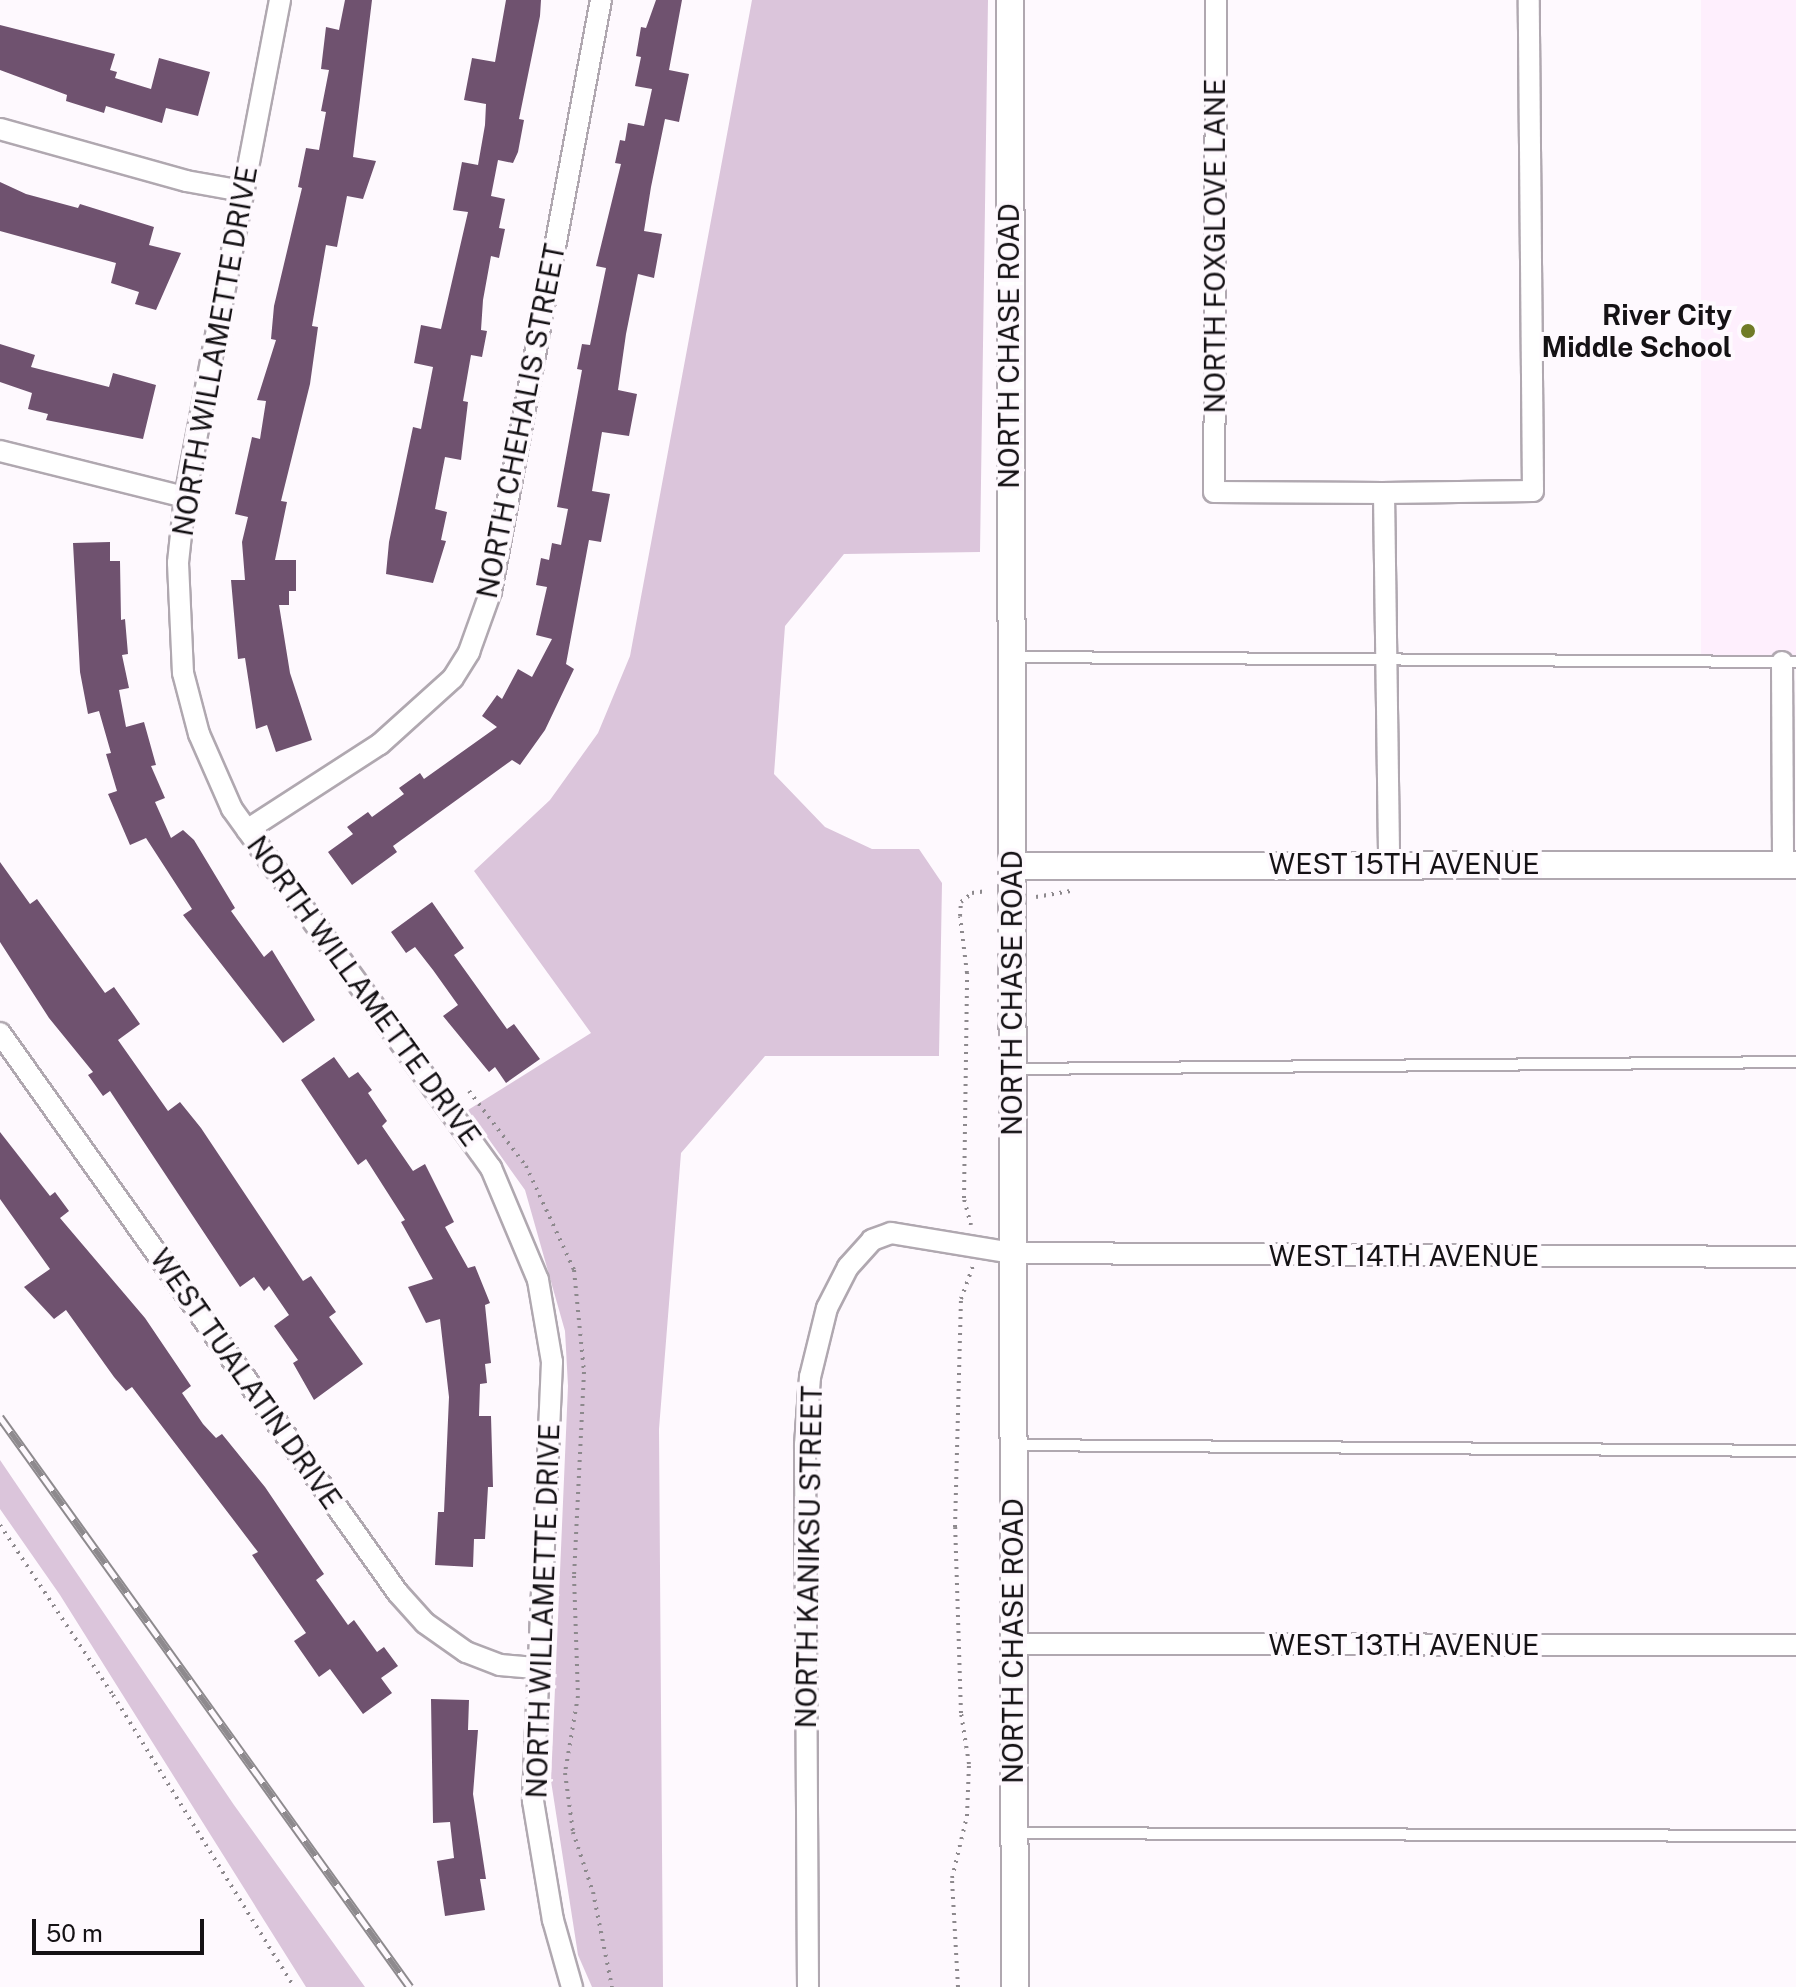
<!DOCTYPE html>
<style>
body{margin:0}
#map{position:relative;width:1796px;height:1987px;overflow:hidden;background:#fef9fe;font-family:"Public Sans",sans-serif}
div>[style]{position:absolute}
[style*='--x']{left:calc(var(--x)*1px);top:calc(var(--y)*1px);width:calc(var(--w)*1px);rotate:calc(var(--a)*1deg)}
.built>*{inset:0;background:#feeffd;transform-origin:0 0}
.green>*{inset:0;background:#dbc5db}
.building>*{inset:0;background:#6f526f}
.path>*{height:4px;margin-top:-2px;transform-origin:0;background:repeating-linear-gradient(90deg,#8d898d 0 2px,transparent 0 8px)}
.roads{filter:drop-shadow(2px 0 #b0a8b0) drop-shadow(-2px 0 #b0a8b0) drop-shadow(0 2px #b0a8b0) drop-shadow(0 -2px #b0a8b0)}
.service>*{height:10px;margin:-5px;padding:0 5px;transform-origin:5px;border-radius:5px;background:#fff}
.minor>*{height:20px;margin:-10px;padding:0 10px;transform-origin:10px;border-radius:10px;background:#fff}
.tertiary>*{height:26px;margin:-13px;padding:0 13px;transform-origin:13px;border-radius:13px;background:#fff}
.rail>*{height:9px;margin-top:-4.5px;transform-origin:0;background:repeating-linear-gradient(90deg,#fef9fe 0 18px,#8e8a8e 0 36px);box-sizing:border-box;border-block:2px solid #8e8a8e}
.dots>*{width:22px;height:22px;translate:-50% -50%;box-sizing:border-box;border:4px solid #fef9fe;border-radius:50%}
span{translate:-50% -50%;white-space:nowrap;text-align:center;line-height:1.15;-webkit-text-stroke:8px #fef9fe;paint-order:stroke}
.street-label{font-size:28px;color:#151215}
.poi-label{font-size:28px;color:#151215;font-weight:700}
.right{translate:-100% -50%;text-align:right}
.scale{position:absolute;left:32px;top:1919px;width:172px;height:36px;box-sizing:border-box;border:4px solid #151215;border-top:0;padding-left:10px;font-size:24px;line-height:28px;white-space:nowrap;color:#151215;-webkit-text-stroke:6px #fef9fe;paint-order:stroke}
</style>
<div id="map">
<div class="built">
<i style="left:1701px;top:0;width:95px;height:661px"></i>
</div>
<div class="green">
<i style="clip-path:polygon(752px 0,988px 0,980px 552px,844px 554px,785px 626px,774px 774px,825px 827px,872px 849px,919px 849px,942px 883px,939px 1056px,765px 1056px,681px 1153px,659px 1429px,663px 1987px,592px 1987px,578px 1955px,551px 1781px,568px 1386px,565px 1331px,525px 1190px,468px 1110px,591px 1033px,474px 871px,550px 800px,598px 733px,630px 656px)"></i>
<i style="clip-path:polygon(0 1460px,234px 1805px,365px 1987px,306px 1987px,60px 1595px,0 1509px)"></i>
</div>
<div class="building">
<i style="clip-path:polygon(345px 0,372px 0,353px 157px,376px 161px,363px 199px,347px 196px,337px 247px,326px 245px,312px 326px,318px 327px,310px 384px,281px 501px,287px 502px,275px 560px,296px 560px,296px 591px,289px 591px,289px 605px,279px 605px,290px 673px,312px 740px,276px 752px,267px 725px,256px 729px,245px 658px,238px 659px,231px 580px,245px 580px,242px 542px,248px 517px,235px 514px,252px 437px,260px 439px,266px 401px,257px 400px,276px 340px,271px 339px,274px 306px,302px 188px,298px 187px,306px 148px,319px 150px,326px 112px,321px 111px,329px 70px,321px 69px,326px 27px,339px 30px)"></i>
<i style="clip-path:polygon(506px 0,541px 0,540px 16px,519px 119px,524px 120px,518px 152px,513px 163px,498px 160px,491px 196px,505px 199px,499px 228px,505px 229px,499px 258px,491px 256px,483px 300px,481px 330px,487px 331px,482px 357px,471px 355px,463px 401px,468px 402px,461px 460px,445px 457px,435px 509px,447px 512px,441px 540px,446px 541px,433px 583px,386px 574px,389px 542px,413px 427px,421px 429px,433px 367px,414px 363px,421px 325px,441px 329px,468px 212px,453px 210px,462px 162px,478px 165px,485px 125px,486px 104px,464px 100px,472px 58px,495px 62px)"></i>
<i style="clip-path:polygon(656px 0,682px 0,669px 70px,689px 74px,679px 122px,665px 119px,651px 187px,644px 231px,662px 234px,654px 278px,638px 274px,626px 334px,618px 390px,637px 394px,629px 436px,602px 432px,592px 491px,610px 494px,601px 542px,589px 540px,566px 664px,574px 669px,545px 730px,520px 765px,512px 760px,393px 846px,397px 852px,352px 885px,328px 852px,353px 834px,347px 827px,368px 812px,372px 817px,404px 794px,399px 788px,420px 773px,424px 779px,497px 727px,482px 716px,497px 695px,502px 699px,518px 669px,532px 677px,552px 639px,536px 635px,547px 587px,536px 585px,541px 558px,549px 560px,552px 543px,561px 545px,568px 509px,557px 507px,582px 370px,577px 369px,582px 344px,590px 345px,606px 268px,596px 266px,621px 164px,615px 163px,620px 140px,625px 141px,628px 123px,644px 126px,652px 89px,635px 86px,641px 57px,636px 56px,641px 27px,646px 28px)"></i>
<i style="clip-path:polygon(0 25px,115px 54px,110px 70px,117px 72px,115px 78px,151px 89px,159px 58px,210px 72px,198px 116px,166px 108px,162px 123px,106px 106px,104px 113px,66px 101px,67px 95px,0 70px)"></i>
<i style="clip-path:polygon(0 182px,26px 194px,78px 208px,80px 204px,154px 227px,149px 245px,181px 253px,156px 310px,135px 304px,139px 292px,111px 283px,116px 263px,0 231px)"></i>
<i style="clip-path:polygon(0 344px,35px 355px,31px 367px,109px 387px,113px 373px,156px 385px,143px 439px,46px 420px,48px 414px,28px 409px,32px 393px,0 382px)"></i>
<i style="clip-path:polygon(110px 542px,110px 561px,120px 561px,121px 620px,125px 619px,128px 654px,122px 655px,129px 688px,119px 690px,126px 727px,144px 722px,156px 765px,151px 766px,165px 798px,155px 802px,171px 838px,183px 830px,194px 840px,235px 908px,231px 911px,264px 957px,272px 950px,315px 1020px,283px 1043px,183px 915px,192px 909px,146px 838px,130px 845px,108px 794px,117px 791px,106px 754px,111px 753px,99px 711px,88px 714px,80px 672px,73px 543px)"></i>
<i style="clip-path:polygon(0 862px,30px 904px,37px 899px,105px 993px,114px 987px,140px 1024px,118px 1040px,168px 1111px,180px 1102px,201px 1128px,303px 1281px,311px 1276px,336px 1312px,329px 1317px,363px 1364px,314px 1400px,293px 1363px,298px 1360px,274px 1326px,289px 1315px,269px 1286px,264px 1291px,254px 1277px,240px 1287px,110px 1091px,103px 1096px,88px 1075px,93px 1072px,49px 1018px,0 942px)"></i>
<i style="clip-path:polygon(432px 902px,464px 948px,454px 955px,507px 1029px,514px 1024px,540px 1059px,506px 1083px,495px 1067px,489px 1072px,443px 1016px,458px 1005px,433px 970px,415px 947px,406px 953px,391px 932px)"></i>
<i style="clip-path:polygon(334px 1057px,349px 1078px,358px 1072px,372px 1090px,368px 1093px,387px 1121px,382px 1126px,413px 1171px,425px 1164px,454px 1222px,445px 1227px,468px 1268px,475px 1266px,490px 1303px,485px 1305px,491px 1363px,485px 1364px,487px 1383px,480px 1384px,479px 1416px,491px 1416px,493px 1487px,488px 1487px,485px 1539px,474px 1539px,473px 1567px,435px 1565px,438px 1512px,444px 1512px,449px 1397px,440px 1319px,426px 1323px,408px 1287px,433px 1279px,401px 1222px,405px 1220px,366px 1159px,358px 1165px,301px 1080px)"></i>
<i style="clip-path:polygon(0 1132px,50px 1196px,55px 1192px,69px 1211px,60px 1218px,145px 1318px,191px 1386px,182px 1393px,203px 1424px,216px 1438px,222px 1434px,265px 1487px,324px 1574px,316px 1580px,348px 1625px,354px 1620px,377px 1652px,384px 1647px,398px 1666px,381px 1678px,392px 1693px,363px 1714px,330px 1669px,319px 1677px,294px 1641px,306px 1633px,252px 1555px,258px 1552px,132px 1387px,126px 1391px,114px 1377px,66px 1310px,54px 1319px,24px 1287px,50px 1269px,0 1199px)"></i>
<i style="clip-path:polygon(431px 1699px,469px 1700px,468px 1730px,478px 1730px,473px 1794px,486px 1879px,480px 1879px,485px 1910px,445px 1916px,437px 1861px,454px 1858px,450px 1822px,433px 1823px)"></i>
</div>
<div class="path">
<i style="--x:1036;--y:897;--w:35;--a:-10"></i>
<i style="--x:469;--y:1091;--w:94;--a:52.8"></i>
<i style="--x:526;--y:1166;--w:115;--a:65.2"></i>
<i style="--x:574;--y:1270;--w:102;--a:84.4"></i>
<i style="--x:584;--y:1372;--w:204;--a:92.8"></i>
<i style="--x:574;--y:1576;--w:120;--a:88.1"></i>
<i style="--x:578;--y:1696;--w:78;--a:99.6"></i>
<i style="--x:565;--y:1773;--w:60;--a:82.3"></i>
<i style="--x:573;--y:1832;--w:63;--a:71.6"></i>
<i style="--x:593;--y:1892;--w:97;--a:78.7"></i>
<i style="--x:971;--y:1225;--w:28;--a:-105"></i>
<i style="--x:964;--y:1198;--w:225;--a:-89.2"></i>
<i style="--x:967;--y:973;--w:57;--a:-97"></i>
<i style="--x:960;--y:916;--w:14;--a:-86"></i>
<i style="--x:961;--y:902;--w:14;--a:-39"></i>
<i style="--x:972;--y:893;--w:15;--a:-8"></i>
<i style="--x:0;--y:1525;--w:204;--a:56.4"></i>
<i style="--x:113;--y:1695;--w:344;--a:58.2"></i>
<i style="--x:958;--y:1987;--w:109;--a:-93.2"></i>
<i style="--x:952;--y:1878;--w:64;--a:-76.4"></i>
<i style="--x:967;--y:1816;--w:52;--a:-87.8"></i>
<i style="--x:969;--y:1764;--w:52;--a:-98.9"></i>
<i style="--x:961;--y:1713;--w:186;--a:-91.8"></i>
<i style="--x:955;--y:1527;--w:228;--a:-88.5"></i>
<i style="--x:961;--y:1299;--w:35;--a:-70"></i>
</div>
<div class="roads">
<div class="service">
<i style="--x:1013;--y:657;--w:783;--a:0.37"></i>
<i style="--x:1014;--y:1069;--w:782;--a:-0.51"></i>
<i style="--x:1014;--y:1445;--w:782;--a:0.44"></i>
<i style="--x:1014;--y:1833;--w:782;--a:0.22"></i>
</div>
<div class="minor">
<i style="--x:280;--y:0;--w:506;--a:100.82"></i>
<i style="--x:185;--y:497;--w:66;--a:96.1"></i>
<i style="--x:178;--y:563;--w:110;--a:87.4"></i>
<i style="--x:183;--y:673;--w:63;--a:75.3"></i>
<i style="--x:199;--y:734;--w:82;--a:66.3"></i>
<i style="--x:232;--y:809;--w:443;--a:54.2"></i>
<i style="--x:491;--y:1168;--w:121;--a:67.2"></i>
<i style="--x:538;--y:1280;--w:83;--a:80.3"></i>
<i style="--x:552;--y:1362;--w:439;--a:92.5"></i>
<i style="--x:533;--y:1801;--w:121;--a:80.5"></i>
<i style="--x:553;--y:1920;--w:70;--a:74.2"></i>
<i style="--x:1216;--y:0;--w:492;--a:90.2"></i>
<i style="--x:1214;--y:492;--w:170;--a:0.3"></i>
<i style="--x:1384;--y:493;--w:149;--a:-0.8"></i>
<i style="--x:1533;--y:491;--w:491;--a:-90.5"></i>
<i style="--x:0;--y:129;--w:193;--a:15.6"></i>
<i style="--x:186;--y:181;--w:58;--a:10"></i>
<i style="--x:0;--y:451;--w:191;--a:14"></i>
<i style="--x:1384;--y:493;--w:370;--a:89.2"></i>
<i style="--x:1782;--y:662;--w:203;--a:89.7"></i>
<i style="--x:247;--y:830;--w:158;--a:-32.9"></i>
<i style="--x:380;--y:744;--w:98;--a:-42.1"></i>
<i style="--x:453;--y:678;--w:31;--a:-58"></i>
<i style="--x:469;--y:652;--w:65;--a:-70.2"></i>
<i style="--x:491;--y:591;--w:601;--a:-79.46"></i>
<i style="--x:0;--y:1033;--w:687;--a:54.6"></i>
<i style="--x:398;--y:1593;--w:40;--a:48"></i>
<i style="--x:425;--y:1623;--w:50;--a:35.3"></i>
<i style="--x:466;--y:1652;--w:36;--a:21"></i>
<i style="--x:500;--y:1665;--w:35;--a:5"></i>
<i style="--x:1013;--y:1644;--w:783;--a:0.07"></i>
<i style="--x:808;--y:1987;--w:542;--a:-90.32"></i>
<i style="--x:805;--y:1445;--w:68;--a:-85.8"></i>
<i style="--x:810;--y:1377;--w:71;--a:-76.2"></i>
<i style="--x:827;--y:1308;--w:46;--a:-62.9"></i>
<i style="--x:848;--y:1267;--w:36;--a:-48"></i>
<i style="--x:872;--y:1240;--w:20;--a:-20"></i>
<i style="--x:891;--y:1233;--w:123;--a:9.4"></i>
<i style="--x:1012;--y:1253;--w:784;--a:0.29"></i>
</div>
<div class="tertiary">
<i style="--x:1010;--y:0;--w:1987;--a:89.86"></i>
<i style="--x:1013;--y:866;--w:783;--a:-0.07"></i>
</div>
</div>
<div class="rail">
<i style="--x:0;--y:1417;--w:702;--a:54.27"></i>
</div>
<div class="dots">
<i style="left:1748px;top:331px;background:#707b27"></i>
</div>
<div class="street-label">
<span style="left:1215px;top:246px;rotate:-90deg">NORTH FOXGLOVE LANE</span>
<span style="left:1009px;top:346px;rotate:-90deg">NORTH CHASE ROAD</span>
<span style="left:215px;top:351px;rotate:-80deg">NORTH WILLAMETTE DRIVE</span>
<span style="left:521px;top:421px;rotate:-79deg">NORTH CHEHALIS STREET</span>
<span style="left:1404px;top:864px">WEST 15TH AVENUE</span>
<span style="left:364px;top:991px;rotate:54deg">NORTH WILLAMETTE DRIVE</span>
<span style="left:1012px;top:993px;rotate:-90deg">NORTH CHASE ROAD</span>
<span style="left:1404px;top:1256px">WEST 14TH AVENUE</span>
<span style="left:246px;top:1379px;rotate:55deg">WEST TUALATIN DRIVE</span>
<span style="left:809px;top:1557px;rotate:-89deg">NORTH KANIKSU STREET</span>
<span style="left:543px;top:1611px;rotate:-88deg">NORTH WILLAMETTE DRIVE</span>
<span style="left:1013px;top:1641px;rotate:-90deg">NORTH CHASE ROAD</span>
<span style="left:1404px;top:1645px">WEST 13TH AVENUE</span>
</div>
<div class="poi-label">
<span class="right" style="left:1732px;top:331px">River City<br>Middle School</span>
</div>
<div class="scale">50 m</div>
</div>
